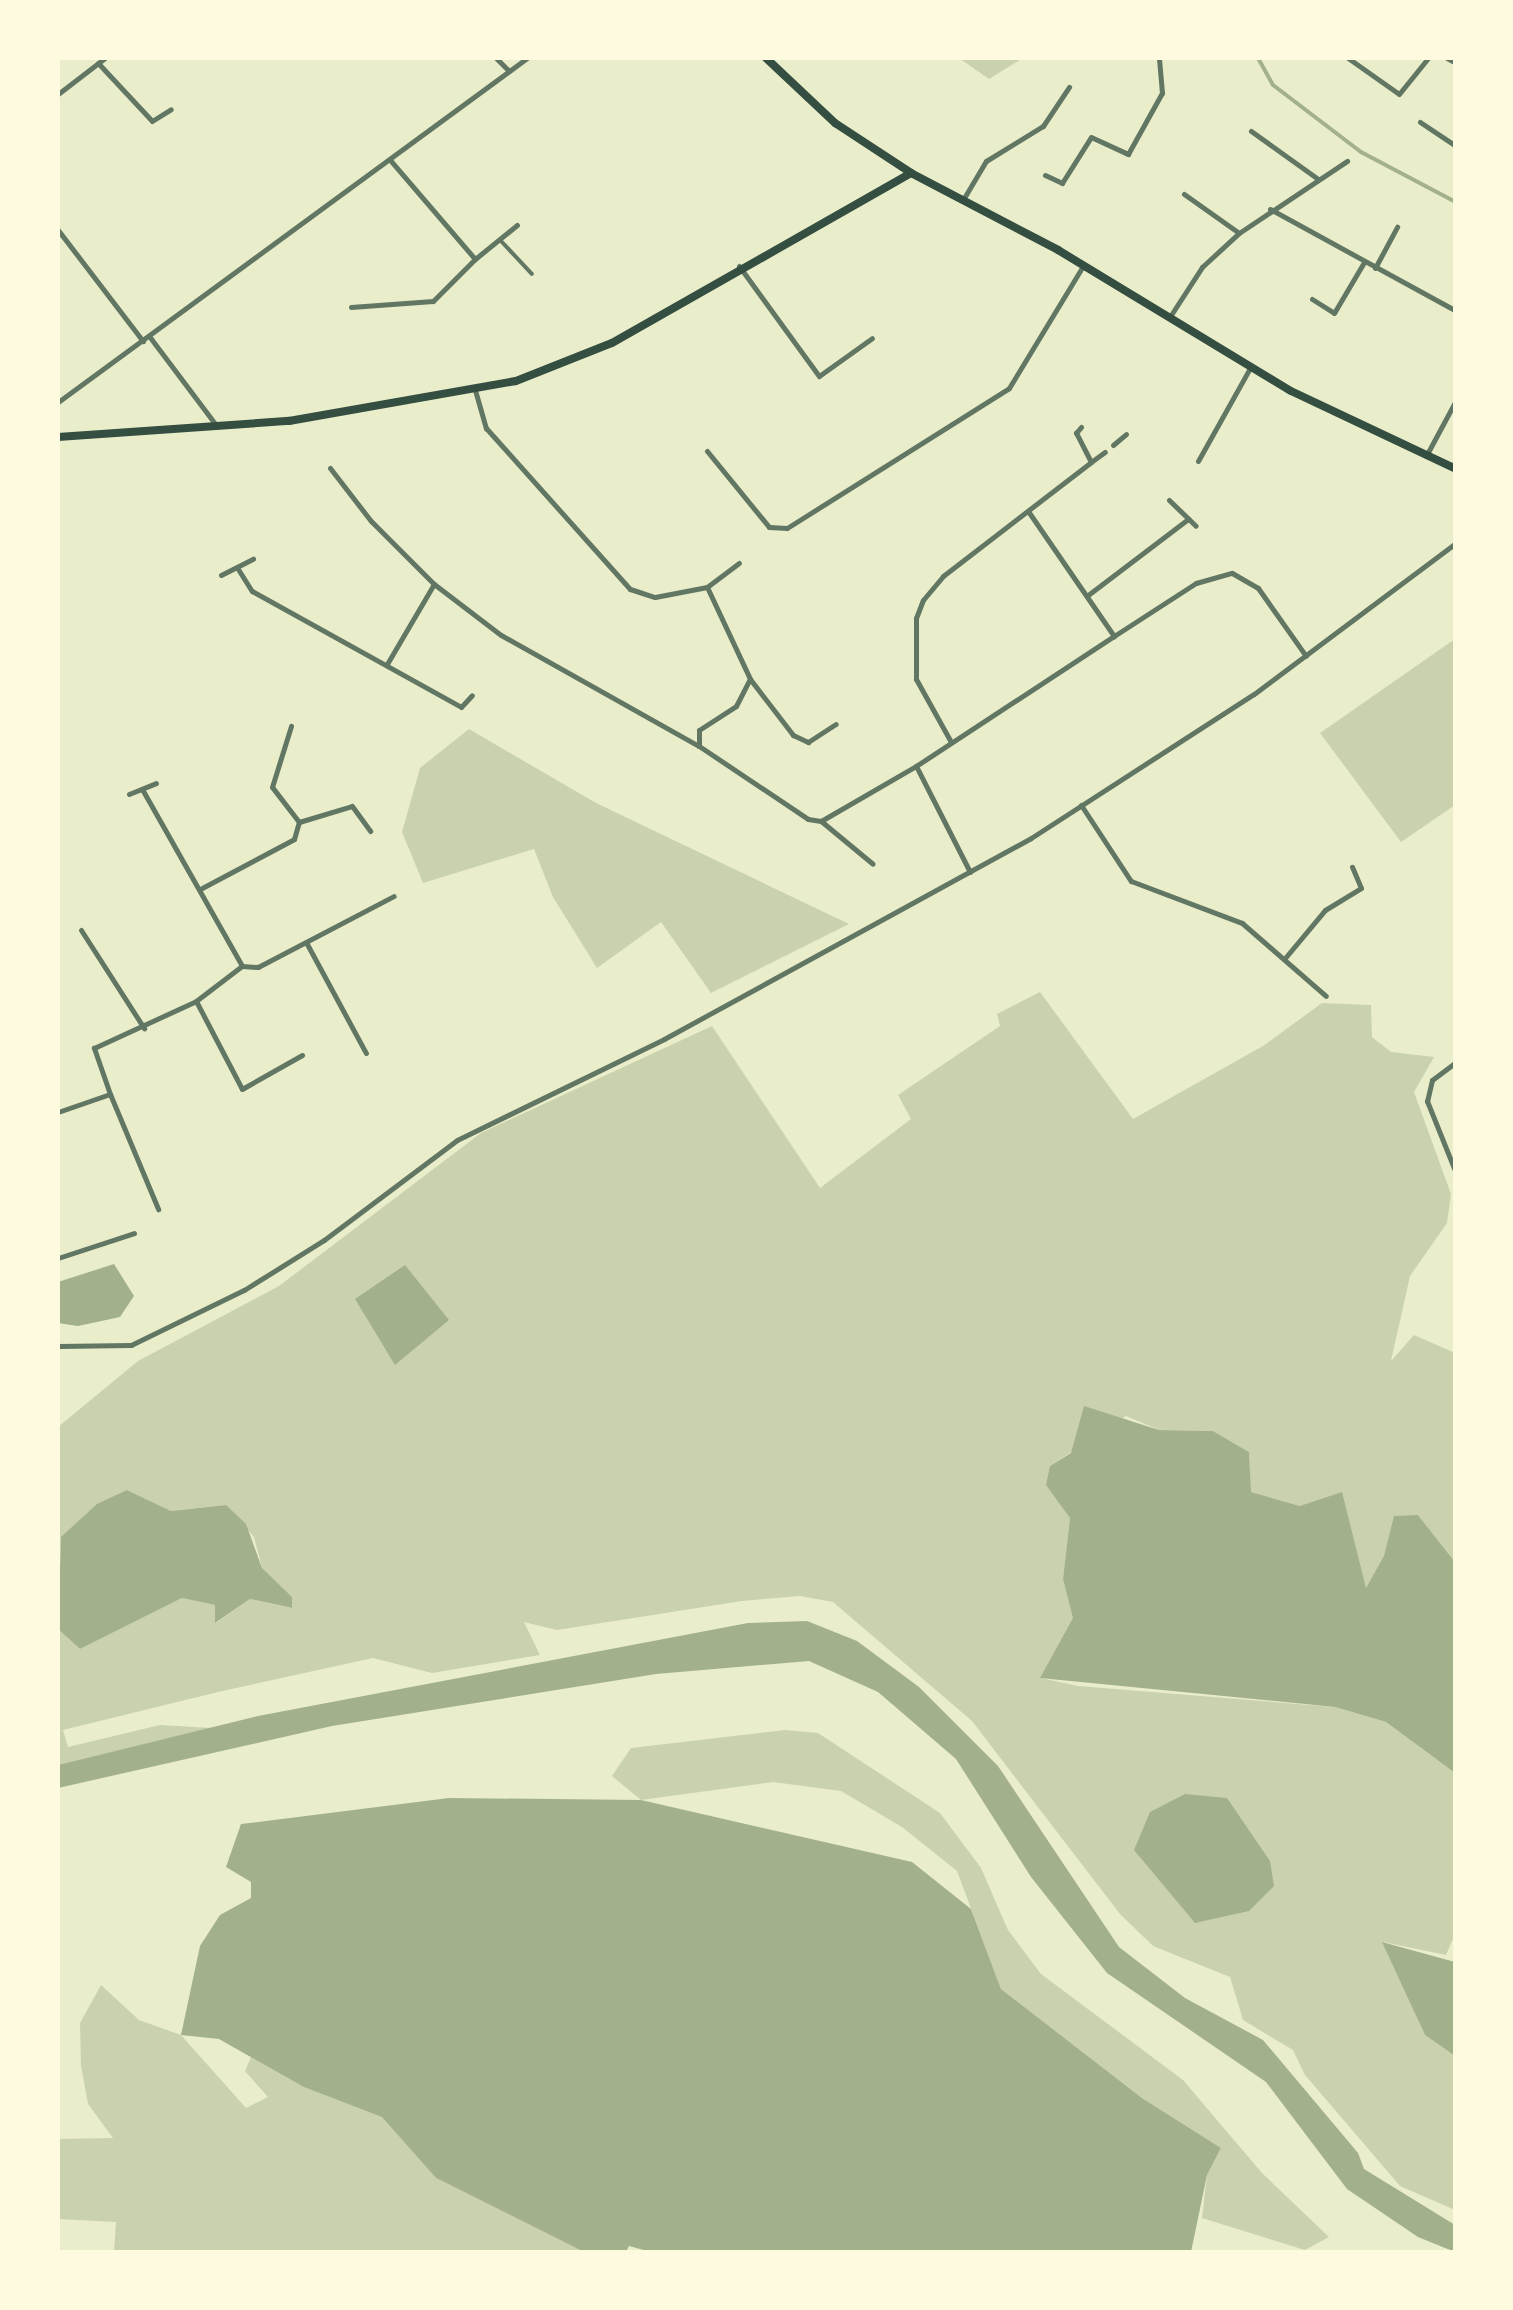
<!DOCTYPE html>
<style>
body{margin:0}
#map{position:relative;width:1513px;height:2310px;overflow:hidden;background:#e9edc9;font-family:"PT Serif",serif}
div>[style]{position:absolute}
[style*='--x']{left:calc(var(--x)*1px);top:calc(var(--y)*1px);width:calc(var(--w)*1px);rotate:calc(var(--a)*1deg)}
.green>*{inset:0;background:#cad2ad}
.water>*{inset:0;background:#a3b18a}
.stream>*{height:4px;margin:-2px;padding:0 2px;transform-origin:2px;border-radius:2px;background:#a3b18a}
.pedestrian>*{height:4px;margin:-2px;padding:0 2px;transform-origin:2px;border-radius:2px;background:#617663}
.minor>*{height:5px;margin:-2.5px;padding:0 2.5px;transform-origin:2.5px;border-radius:2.5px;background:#617663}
.secondary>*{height:8px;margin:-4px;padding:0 4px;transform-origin:4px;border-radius:4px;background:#344e41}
span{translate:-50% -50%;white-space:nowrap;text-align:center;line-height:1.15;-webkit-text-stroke:10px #fefae0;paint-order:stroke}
.frame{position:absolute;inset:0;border:60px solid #fefae0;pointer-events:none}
</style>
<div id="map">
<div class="green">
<i style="clip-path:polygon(959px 58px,1023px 58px,989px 79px)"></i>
<i style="clip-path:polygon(1455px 639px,1455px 805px,1401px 842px,1320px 733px)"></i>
<i style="clip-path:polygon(469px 729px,596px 803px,849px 924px,711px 993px,661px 922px,597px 968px,553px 897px,534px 849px,423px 883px,402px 832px,420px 768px)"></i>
<i style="clip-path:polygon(1040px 992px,1133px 1119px,1263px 1046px,1322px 1003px,1371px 1005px,1372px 1037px,1391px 1052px,1434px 1057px,1414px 1092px,1451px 1194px,1447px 1223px,1410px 1276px,1391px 1361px,1414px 1335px,1455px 1353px,1455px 1562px,1418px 1515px,1366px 1589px,1354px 1550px,1300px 1506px,1250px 1492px,1249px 1452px,1213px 1431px,1159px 1430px,1126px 1416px,1050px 1466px,1070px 1518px,1063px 1579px,1074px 1618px,1041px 1678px,1078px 1686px,1335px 1707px,1386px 1722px,1455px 1773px,1455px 1934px,1446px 1955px,1383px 1942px,1425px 2035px,1455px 2056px,1455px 2210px,1400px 2186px,1305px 2075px,1293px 2050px,1243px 2020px,1230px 1977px,1153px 1946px,1120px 1914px,972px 1721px,833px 1602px,800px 1596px,742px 1601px,557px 1630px,524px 1622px,540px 1655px,432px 1673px,373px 1658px,218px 1692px,63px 1730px,68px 1747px,160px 1725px,211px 1728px,58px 1765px,58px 1629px,80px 1649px,182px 1598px,215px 1605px,216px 1623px,250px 1599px,291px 1608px,262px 1568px,254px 1537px,226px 1505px,171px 1511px,127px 1490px,61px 1537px,58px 1598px,58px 1427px,138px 1361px,279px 1286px,481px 1133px,712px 1026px,820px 1188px,911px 1119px,898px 1095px,1000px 1026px,997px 1014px)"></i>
<i style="clip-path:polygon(785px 1730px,818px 1733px,940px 1813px,981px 1868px,1008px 1930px,1041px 1974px,1183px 2080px,1262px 2173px,1329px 2237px,1305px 2250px,1202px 2218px,1207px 2175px,1221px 2148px,1142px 2098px,1001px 1989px,957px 1871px,902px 1827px,841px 1791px,773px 1782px,641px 1800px,612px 1776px,631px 1748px)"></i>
<i style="clip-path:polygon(101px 1985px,139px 2020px,181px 2035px,246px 2108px,268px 2097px,245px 2071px,251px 2057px,383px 2117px,436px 2178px,584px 2252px,114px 2252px,116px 2222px,58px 2219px,58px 2139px,113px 2138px,88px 2104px,81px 2066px,80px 2023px)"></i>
</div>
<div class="water">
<i style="clip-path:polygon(114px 1264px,134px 1296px,120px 1317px,78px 1326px,58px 1323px,58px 1282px)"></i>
<i style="clip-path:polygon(405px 1265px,449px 1320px,395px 1365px,355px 1299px)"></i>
<i style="clip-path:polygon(1084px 1406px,1159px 1430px,1213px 1431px,1249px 1452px,1251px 1492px,1300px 1506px,1342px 1492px,1366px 1588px,1384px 1556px,1394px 1516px,1418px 1515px,1455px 1562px,1455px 1773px,1386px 1722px,1335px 1707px,1040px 1678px,1073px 1618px,1063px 1579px,1070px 1518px,1046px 1485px,1050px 1466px,1071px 1453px)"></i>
<i style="clip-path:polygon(127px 1490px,171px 1511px,226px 1505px,246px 1524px,262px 1568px,292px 1597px,292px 1608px,250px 1599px,215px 1623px,215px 1605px,182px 1598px,80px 1649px,58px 1629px,61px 1537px,97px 1504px)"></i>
<i style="clip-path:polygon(807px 1621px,857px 1641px,919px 1687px,998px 1766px,1119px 1947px,1185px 1998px,1263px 2040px,1358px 2153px,1364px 2169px,1455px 2225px,1455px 2252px,1418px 2237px,1347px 2189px,1266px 2082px,1107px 1973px,1031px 1877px,956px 1759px,878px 1692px,809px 1661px,656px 1674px,332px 1726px,58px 1788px,58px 1765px,258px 1716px,748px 1623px)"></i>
<i style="clip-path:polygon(1185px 1794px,1227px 1798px,1270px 1861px,1274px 1886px,1249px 1911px,1195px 1923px,1134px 1850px,1150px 1812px)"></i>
<i style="clip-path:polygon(449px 1798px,641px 1800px,912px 1862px,971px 1909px,1001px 1989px,1142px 2098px,1221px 2148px,1207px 2175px,1191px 2252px,651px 2252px,629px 2246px,626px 2252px,584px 2252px,436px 2178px,382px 2117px,304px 2087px,219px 2039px,181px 2035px,200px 1946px,220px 1915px,251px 1898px,251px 1882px,226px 1867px,241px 1824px)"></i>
<i style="clip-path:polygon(1382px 1942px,1455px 1962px,1455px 2056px,1425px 2035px)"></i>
</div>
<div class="stream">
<i style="--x:1258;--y:58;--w:31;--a:61"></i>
<i style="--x:1273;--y:85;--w:111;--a:37.3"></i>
<i style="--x:1361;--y:152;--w:107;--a:27.8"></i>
<i style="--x:1456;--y:218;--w:14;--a:90"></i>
</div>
<div class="pedestrian">
<i style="--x:501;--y:241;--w:45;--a:46.8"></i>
</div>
<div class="minor">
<i style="--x:496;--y:58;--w:17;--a:45"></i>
<i style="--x:1348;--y:58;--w:62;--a:35.2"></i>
<i style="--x:1399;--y:94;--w:46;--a:-51.1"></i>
<i style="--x:1447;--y:58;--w:10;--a:29"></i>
<i style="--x:98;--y:63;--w:79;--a:47"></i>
<i style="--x:152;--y:121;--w:22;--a:-32"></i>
<i style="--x:58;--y:94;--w:59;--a:-37.5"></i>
<i style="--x:1420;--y:122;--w:43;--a:33.7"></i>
<i style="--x:1251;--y:131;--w:82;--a:35.6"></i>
<i style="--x:1045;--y:175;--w:19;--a:25"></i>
<i style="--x:1062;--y:183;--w:54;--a:-57.8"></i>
<i style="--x:1091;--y:137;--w:41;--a:24.7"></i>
<i style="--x:1128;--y:154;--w:70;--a:-60.9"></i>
<i style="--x:1162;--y:93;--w:35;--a:-95"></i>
<i style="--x:1184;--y:194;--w:67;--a:35.3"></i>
<i style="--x:964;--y:198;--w:43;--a:-59.3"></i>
<i style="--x:986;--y:161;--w:67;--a:-31.6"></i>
<i style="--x:1043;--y:126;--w:47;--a:-56.3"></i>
<i style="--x:1270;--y:209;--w:212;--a:28.7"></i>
<i style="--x:58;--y:230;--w:140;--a:52.6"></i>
<i style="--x:475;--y:259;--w:54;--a:-39"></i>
<i style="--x:739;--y:266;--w:136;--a:54"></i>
<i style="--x:819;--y:376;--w:65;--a:-35.6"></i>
<i style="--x:1375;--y:268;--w:47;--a:-61.8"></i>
<i style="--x:1312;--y:299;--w:26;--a:32"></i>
<i style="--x:1334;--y:313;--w:59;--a:-59.5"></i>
<i style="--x:351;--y:307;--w:82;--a:-4.2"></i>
<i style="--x:433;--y:301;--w:59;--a:-45"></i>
<i style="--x:475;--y:259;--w:129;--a:-130.6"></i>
<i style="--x:1169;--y:318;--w:61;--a:-57.1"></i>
<i style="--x:1202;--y:267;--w:50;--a:-42.6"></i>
<i style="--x:1239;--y:233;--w:130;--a:-33.7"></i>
<i style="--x:149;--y:336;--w:111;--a:53"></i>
<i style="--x:475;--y:390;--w:40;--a:74"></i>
<i style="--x:486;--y:428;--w:216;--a:48.2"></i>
<i style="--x:630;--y:589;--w:26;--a:18"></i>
<i style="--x:655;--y:597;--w:53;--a:-10.9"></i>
<i style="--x:707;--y:587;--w:40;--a:-37"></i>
<i style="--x:58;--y:402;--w:582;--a:-36.26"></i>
<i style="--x:1113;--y:445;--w:17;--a:-40"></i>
<i style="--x:707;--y:451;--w:98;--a:50.8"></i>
<i style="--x:769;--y:527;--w:18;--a:3"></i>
<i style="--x:787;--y:528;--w:262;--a:-32.2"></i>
<i style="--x:1009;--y:388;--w:143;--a:-58.8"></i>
<i style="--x:1426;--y:456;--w:64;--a:-61.8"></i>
<i style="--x:1198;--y:461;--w:107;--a:-60.8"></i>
<i style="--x:1091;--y:462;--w:17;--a:-36"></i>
<i style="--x:330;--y:468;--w:67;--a:52.3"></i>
<i style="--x:371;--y:521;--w:89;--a:45"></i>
<i style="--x:434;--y:584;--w:84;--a:37.3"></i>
<i style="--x:501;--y:635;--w:227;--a:29.3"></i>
<i style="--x:699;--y:746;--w:131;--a:33.8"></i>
<i style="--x:808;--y:819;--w:13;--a:9"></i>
<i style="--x:821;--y:821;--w:67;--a:39.6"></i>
<i style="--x:1169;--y:500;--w:37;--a:44"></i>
<i style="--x:1028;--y:511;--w:152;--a:55.5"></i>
<i style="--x:1114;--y:636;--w:98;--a:-32.9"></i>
<i style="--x:1196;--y:583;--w:37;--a:-16"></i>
<i style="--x:1232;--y:573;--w:30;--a:30"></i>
<i style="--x:1258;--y:588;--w:83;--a:54.8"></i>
<i style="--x:238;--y:569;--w:26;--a:58"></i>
<i style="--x:252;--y:591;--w:239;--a:29"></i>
<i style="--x:461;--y:707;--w:16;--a:-47"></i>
<i style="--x:221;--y:575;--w:36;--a:-27"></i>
<i style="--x:707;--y:587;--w:102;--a:64.9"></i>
<i style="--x:750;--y:679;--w:71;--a:52.5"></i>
<i style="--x:793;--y:735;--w:17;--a:25"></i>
<i style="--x:808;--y:742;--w:33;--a:-33"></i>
<i style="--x:1088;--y:595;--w:126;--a:-37.2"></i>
<i style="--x:387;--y:664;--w:93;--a:-59.6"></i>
<i style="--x:951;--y:742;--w:72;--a:-119.1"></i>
<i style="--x:916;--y:679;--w:61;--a:-90"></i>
<i style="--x:916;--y:618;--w:19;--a:-69"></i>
<i style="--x:923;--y:600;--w:31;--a:-50"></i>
<i style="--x:943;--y:576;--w:187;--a:-37.6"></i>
<i style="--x:1091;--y:462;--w:33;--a:-117"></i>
<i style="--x:1076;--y:433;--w:8;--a:-50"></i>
<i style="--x:699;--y:746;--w:16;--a:-90"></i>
<i style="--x:699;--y:730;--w:44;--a:-33"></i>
<i style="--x:736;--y:706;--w:30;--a:-63"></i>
<i style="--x:142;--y:789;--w:203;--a:60.5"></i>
<i style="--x:129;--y:794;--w:29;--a:-22"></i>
<i style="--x:1081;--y:805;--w:91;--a:56.7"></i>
<i style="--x:1131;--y:881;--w:119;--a:20.7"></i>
<i style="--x:1242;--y:923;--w:111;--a:41"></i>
<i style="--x:821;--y:821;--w:110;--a:-30.1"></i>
<i style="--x:299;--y:822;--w:55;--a:-16.8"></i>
<i style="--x:352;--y:806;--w:31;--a:54"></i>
<i style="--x:970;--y:872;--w:119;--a:-117"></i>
<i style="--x:916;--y:766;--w:237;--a:-33.3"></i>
<i style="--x:202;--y:888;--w:104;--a:-28"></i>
<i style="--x:294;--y:839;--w:18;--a:-74"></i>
<i style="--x:299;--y:822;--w:44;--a:-127.6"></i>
<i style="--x:272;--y:787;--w:64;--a:-72.7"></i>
<i style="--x:81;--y:930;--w:117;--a:57.3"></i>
<i style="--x:307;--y:944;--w:124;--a:61.6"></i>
<i style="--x:1285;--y:958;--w:62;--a:-50.2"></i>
<i style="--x:1325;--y:910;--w:42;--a:-31.4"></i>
<i style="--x:1361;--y:888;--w:23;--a:-113"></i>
<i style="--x:196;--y:1001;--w:99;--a:62.4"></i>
<i style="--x:242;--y:1089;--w:69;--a:-29.5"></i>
<i style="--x:1456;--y:1062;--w:30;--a:143"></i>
<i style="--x:1432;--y:1080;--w:22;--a:103"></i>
<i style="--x:1427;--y:1101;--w:78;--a:68.1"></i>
<i style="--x:110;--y:1094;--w:125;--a:67.3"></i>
<i style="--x:58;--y:1112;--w:55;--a:-19.1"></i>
<i style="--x:110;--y:1094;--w:49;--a:-109.2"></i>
<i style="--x:94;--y:1048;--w:112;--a:-24.7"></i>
<i style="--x:196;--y:1001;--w:58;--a:-37.3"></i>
<i style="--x:242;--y:966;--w:16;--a:4"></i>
<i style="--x:258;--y:967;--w:153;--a:-27.6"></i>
<i style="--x:58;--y:1258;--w:80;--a:-18.2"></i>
<i style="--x:58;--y:1346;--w:73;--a:-0.8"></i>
<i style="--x:131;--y:1345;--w:126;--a:-26"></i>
<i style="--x:244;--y:1290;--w:94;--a:-32"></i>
<i style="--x:324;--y:1240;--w:166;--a:-36.9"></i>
<i style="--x:457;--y:1140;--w:230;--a:-26"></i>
<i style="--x:664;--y:1039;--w:418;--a:-28.7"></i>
<i style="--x:1031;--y:838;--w:265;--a:-32.9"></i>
<i style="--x:1254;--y:694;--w:252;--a:-36.8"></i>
</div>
<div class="secondary">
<i style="--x:766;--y:58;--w:95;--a:43.3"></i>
<i style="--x:835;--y:123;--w:91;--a:33.3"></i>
<i style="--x:911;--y:173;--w:166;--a:27.6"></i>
<i style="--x:1058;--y:250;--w:272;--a:31.2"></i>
<i style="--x:1291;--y:391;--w:183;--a:25.3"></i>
<i style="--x:58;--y:437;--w:232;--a:-4"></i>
<i style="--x:289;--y:421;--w:230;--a:-10"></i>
<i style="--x:516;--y:381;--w:103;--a:-21.6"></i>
<i style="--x:612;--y:343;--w:344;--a:-29.6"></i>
</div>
<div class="frame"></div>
</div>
